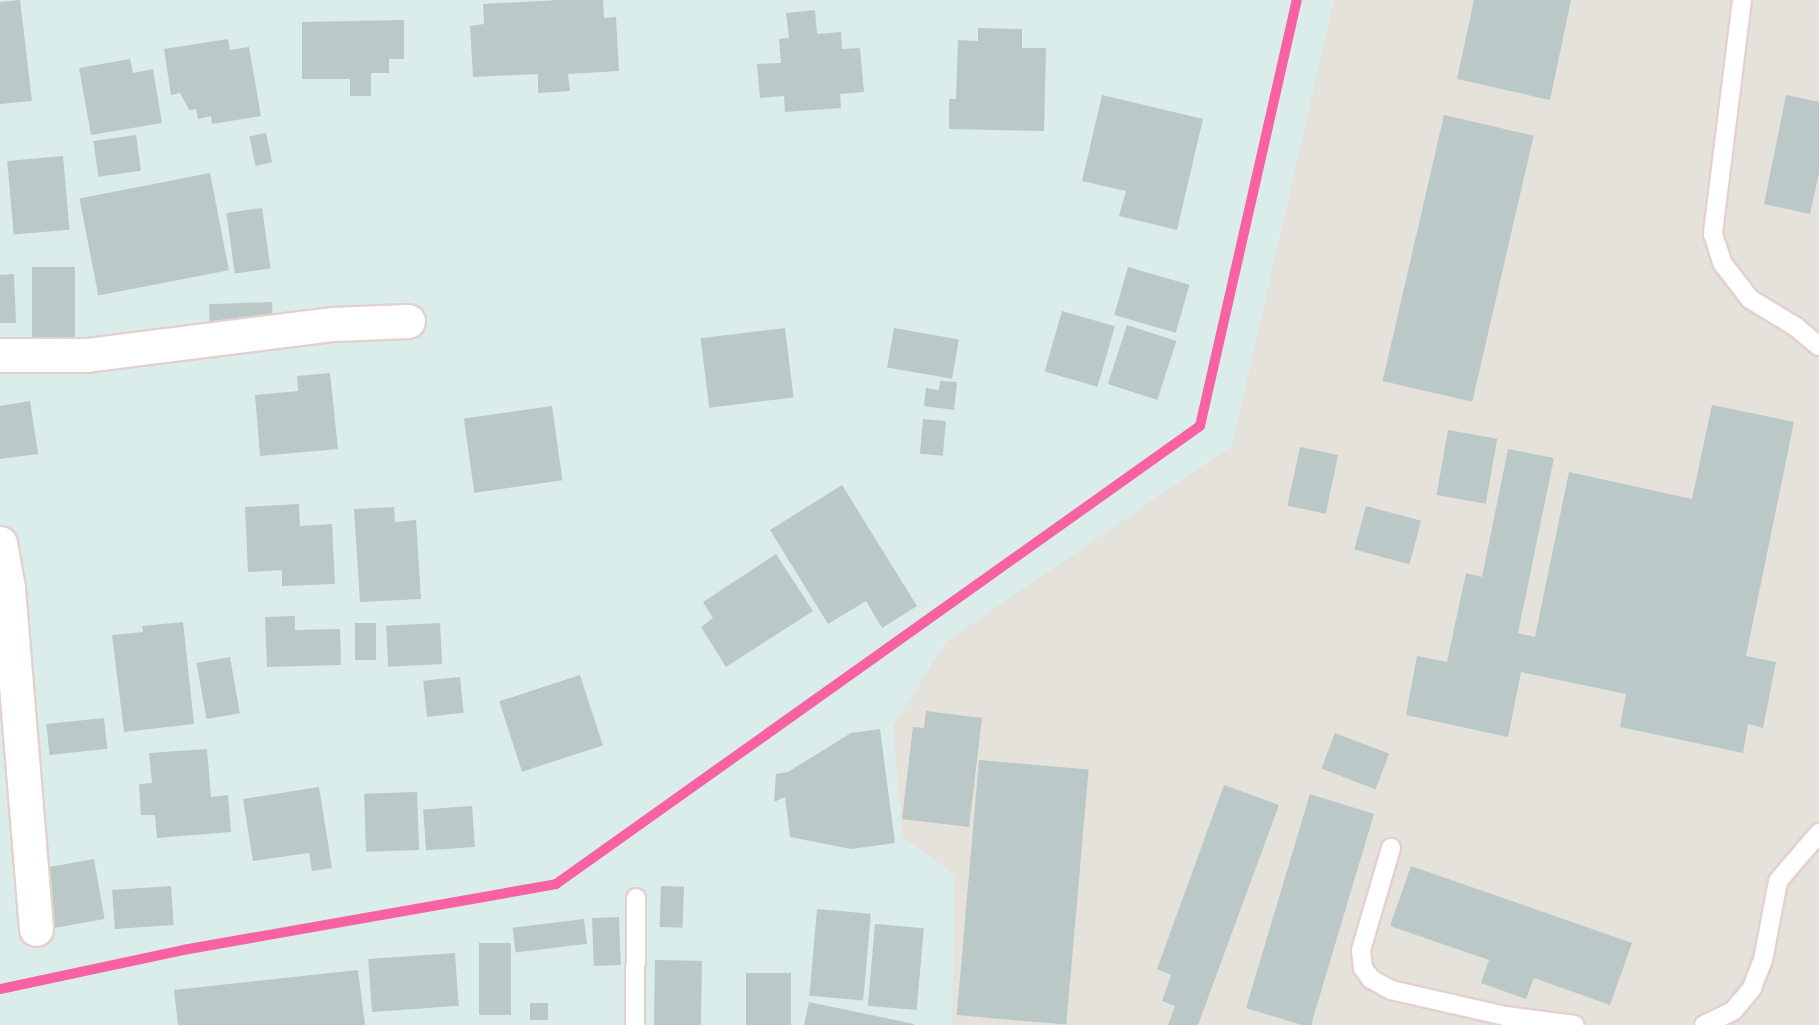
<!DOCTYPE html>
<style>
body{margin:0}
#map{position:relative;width:1819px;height:1025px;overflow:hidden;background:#daedeb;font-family:Montserrat,sans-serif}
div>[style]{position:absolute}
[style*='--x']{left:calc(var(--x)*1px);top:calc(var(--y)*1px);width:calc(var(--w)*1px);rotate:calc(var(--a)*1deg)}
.industrial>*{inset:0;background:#e5e1db}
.stream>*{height:10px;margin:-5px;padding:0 5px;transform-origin:5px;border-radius:5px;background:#f962a2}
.building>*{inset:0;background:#bac8c7;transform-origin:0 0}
.roads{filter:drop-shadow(2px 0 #e4d1cf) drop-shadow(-2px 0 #e4d1cf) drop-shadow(0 2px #e4d1cf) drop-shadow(0 -2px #e4d1cf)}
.lane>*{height:18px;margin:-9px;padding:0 9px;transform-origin:9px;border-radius:9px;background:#fff}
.street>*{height:33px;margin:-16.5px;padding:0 16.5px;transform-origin:16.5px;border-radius:16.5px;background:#fff}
span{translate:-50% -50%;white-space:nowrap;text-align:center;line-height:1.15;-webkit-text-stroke:4.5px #fff;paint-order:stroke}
</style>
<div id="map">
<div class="industrial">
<i style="clip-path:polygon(1334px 0,1819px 0,1819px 1025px,952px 1025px,955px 875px,902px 836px,893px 726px,947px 641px,1232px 446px)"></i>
</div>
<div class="stream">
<i style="--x:0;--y:989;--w:187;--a:-12"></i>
<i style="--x:183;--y:950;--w:379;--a:-10"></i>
<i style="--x:556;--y:884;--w:790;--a:-35.42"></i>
<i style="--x:1200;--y:426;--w:437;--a:-77.2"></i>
</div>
<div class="building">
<i style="clip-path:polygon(20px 0,32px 101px,0 104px,0 2px)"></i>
<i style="clip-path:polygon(558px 0,603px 0,604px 18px,616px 17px,619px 71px,568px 74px,570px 91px,538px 93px,538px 74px,473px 77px,470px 26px,484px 24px,483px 4px)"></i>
<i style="clip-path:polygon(1474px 0,1571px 0,1550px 100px,1457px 79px)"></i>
<i style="clip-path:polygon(815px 10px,817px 34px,841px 32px,842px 49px,860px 48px,864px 92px,840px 94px,841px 108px,785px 112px,784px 96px,760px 98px,757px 64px,781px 63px,779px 39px,789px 38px,786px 13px)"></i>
<i style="clip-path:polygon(404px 20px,404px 59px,389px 59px,389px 73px,371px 73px,371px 96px,350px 96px,350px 79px,302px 79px,302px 22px)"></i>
<i style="clip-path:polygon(978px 28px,1022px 29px,1022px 48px,1046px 48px,1044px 131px,949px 129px,949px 99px,956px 99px,958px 40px,978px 41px)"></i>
<i style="clip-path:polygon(228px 39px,230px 50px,249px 47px,261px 116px,212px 124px,211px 116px,198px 119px,196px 109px,189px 110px,180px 93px,171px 95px,164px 49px)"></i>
<i style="clip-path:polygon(130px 59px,133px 73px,153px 69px,162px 123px,91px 135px,79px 68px)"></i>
<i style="clip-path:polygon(1102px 95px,1203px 119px,1177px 230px,1119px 216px,1126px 191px,1082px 181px)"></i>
<i style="clip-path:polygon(1786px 95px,1819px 102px,1819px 173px,1810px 214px,1764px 204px)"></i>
<i style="left:1444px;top:115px;width:92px;height:273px;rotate:13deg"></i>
<i style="left:266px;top:133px;width:30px;height:17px;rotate:78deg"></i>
<i style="left:136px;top:135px;width:36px;height:43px;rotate:82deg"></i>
<i style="left:63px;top:156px;width:74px;height:56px;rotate:85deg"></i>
<i style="left:210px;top:173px;width:99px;height:133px;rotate:79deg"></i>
<i style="left:262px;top:208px;width:61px;height:36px;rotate:82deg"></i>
<i style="left:32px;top:267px;width:43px;height:76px"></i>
<i style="left:1128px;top:267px;width:64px;height:50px;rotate:16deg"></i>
<i style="clip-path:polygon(14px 274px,16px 323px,0 323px,0 275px)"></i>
<i style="left:272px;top:302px;width:25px;height:63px;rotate:88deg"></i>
<i style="left:1062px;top:311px;width:55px;height:63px;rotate:16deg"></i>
<i style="left:1127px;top:325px;width:52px;height:62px;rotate:18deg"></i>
<i style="left:785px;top:328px;width:70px;height:85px;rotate:83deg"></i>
<i style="left:894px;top:328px;width:66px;height:40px;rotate:10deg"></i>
<i style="clip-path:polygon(330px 373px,338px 449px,260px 456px,255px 395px,298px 391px,297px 376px)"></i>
<i style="clip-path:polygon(940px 381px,957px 382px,954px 410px,924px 406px,926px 388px,939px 390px)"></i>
<i style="clip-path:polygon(30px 401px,38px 454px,0 459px,0 406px)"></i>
<i style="clip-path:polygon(1712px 405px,1794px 422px,1746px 656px,1776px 662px,1763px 728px,1748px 724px,1743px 753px,1620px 727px,1626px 694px,1521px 672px,1508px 737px,1406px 715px,1417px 656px,1447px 662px,1466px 573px,1482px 577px,1508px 449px,1554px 458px,1518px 633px,1535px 637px,1569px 472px,1692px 499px)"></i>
<i style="left:552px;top:406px;width:75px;height:89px;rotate:82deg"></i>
<i style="left:923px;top:419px;width:23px;height:35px;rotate:5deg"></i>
<i style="left:1448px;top:430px;width:50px;height:66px;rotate:10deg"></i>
<i style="left:1300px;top:447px;width:39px;height:60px;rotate:12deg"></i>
<i style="clip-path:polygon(842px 485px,917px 606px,882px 628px,866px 601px,828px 624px,770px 530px)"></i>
<i style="clip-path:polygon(299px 504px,300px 526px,332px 524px,335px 584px,282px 586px,282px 570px,248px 572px,245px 507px)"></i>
<i style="left:1366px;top:506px;width:57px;height:45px;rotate:15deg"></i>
<i style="clip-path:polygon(394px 507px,395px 522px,416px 520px,421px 599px,360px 602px,354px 509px)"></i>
<i style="clip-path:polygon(776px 554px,813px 611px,726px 667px,701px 627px,713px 618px,703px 602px)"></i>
<i style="clip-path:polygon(295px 616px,295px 630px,340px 629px,341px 665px,267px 667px,265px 617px)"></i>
<i style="clip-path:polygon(183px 622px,194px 724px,124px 732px,112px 635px,143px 632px,142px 626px)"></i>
<i style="left:355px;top:623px;width:21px;height:37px"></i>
<i style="left:440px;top:623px;width:41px;height:54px;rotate:87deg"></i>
<i style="left:230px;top:657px;width:57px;height:34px;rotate:80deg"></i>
<i style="left:580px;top:675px;width:74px;height:85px;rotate:72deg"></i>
<i style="left:460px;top:677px;width:36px;height:37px;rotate:84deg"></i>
<i style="clip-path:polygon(926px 711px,982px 718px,969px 827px,902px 819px,913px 727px,924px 728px)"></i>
<i style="left:104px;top:718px;width:31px;height:58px;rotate:84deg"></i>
<i style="clip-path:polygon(880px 729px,895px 843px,851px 849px,790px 837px,785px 797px,774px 802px,776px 774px,788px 772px,851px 733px)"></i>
<i style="left:1335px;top:733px;width:58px;height:38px;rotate:21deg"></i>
<i style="clip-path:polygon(207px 749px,211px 797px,228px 795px,231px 832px,157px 838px,155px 815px,141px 815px,139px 784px,152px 783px,149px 753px)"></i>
<i style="left:979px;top:760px;width:110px;height:256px;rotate:5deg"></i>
<i style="clip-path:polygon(1224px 785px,1279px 805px,1198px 1025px,1168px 1025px,1175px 1006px,1162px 1001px,1171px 975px,1157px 969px)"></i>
<i style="clip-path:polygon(319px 787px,332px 868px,312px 871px,309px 853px,253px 861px,243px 799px)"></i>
<i style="left:417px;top:792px;width:58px;height:53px;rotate:88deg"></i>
<i style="clip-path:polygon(1310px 794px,1374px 814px,1311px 1025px,1302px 1025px,1246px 1008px)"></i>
<i style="left:472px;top:806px;width:41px;height:49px;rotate:86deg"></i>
<i style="left:94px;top:859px;width:61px;height:54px;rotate:80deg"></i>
<i style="clip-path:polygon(1411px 866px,1632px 943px,1610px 1005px,1534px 978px,1526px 999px,1481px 983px,1489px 960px,1390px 926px)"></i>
<i style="left:171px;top:886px;width:39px;height:59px;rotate:86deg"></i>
<i style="left:661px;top:886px;width:23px;height:41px;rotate:2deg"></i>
<i style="left:817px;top:909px;width:54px;height:87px;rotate:5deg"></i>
<i style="left:619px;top:917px;width:48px;height:27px;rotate:88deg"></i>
<i style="left:584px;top:919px;width:25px;height:72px;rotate:83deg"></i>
<i style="left:875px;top:924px;width:49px;height:82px;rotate:5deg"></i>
<i style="left:479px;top:943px;width:32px;height:72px"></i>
<i style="left:455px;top:953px;width:53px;height:87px;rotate:86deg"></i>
<i style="left:655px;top:960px;width:47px;height:65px;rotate:1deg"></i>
<i style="clip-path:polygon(358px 970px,365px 1025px,178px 1025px,174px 990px)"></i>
<i style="left:746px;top:973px;width:45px;height:52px"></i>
<i style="clip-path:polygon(809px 1002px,914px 1024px,914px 1025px,804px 1025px)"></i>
<i style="left:530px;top:1003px;width:18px;height:17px"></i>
</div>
<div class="roads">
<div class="lane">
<i style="--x:1742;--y:0;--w:236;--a:97.1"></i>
<i style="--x:1713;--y:234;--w:32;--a:72"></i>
<i style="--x:1723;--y:264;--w:44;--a:52.4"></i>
<i style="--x:1750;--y:299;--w:54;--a:31.3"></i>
<i style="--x:1796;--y:327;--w:30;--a:40"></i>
<i style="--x:1391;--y:848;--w:106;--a:106.4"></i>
<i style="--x:1361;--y:950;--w:18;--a:84"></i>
<i style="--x:1363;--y:968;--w:14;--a:54"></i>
<i style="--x:1371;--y:979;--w:23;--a:29"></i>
<i style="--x:1391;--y:990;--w:117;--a:12.8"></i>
<i style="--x:1505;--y:1016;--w:70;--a:7.4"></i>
<i style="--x:635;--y:1025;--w:127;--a:-89.5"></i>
<i style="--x:1704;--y:1025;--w:32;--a:-26"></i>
<i style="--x:1733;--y:1011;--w:30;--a:-50"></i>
<i style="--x:1752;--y:988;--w:30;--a:-69"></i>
<i style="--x:1763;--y:960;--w:80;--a:-79.2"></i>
<i style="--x:1778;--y:881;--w:63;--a:-49.5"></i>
</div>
<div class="street">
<i style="--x:0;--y:355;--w:86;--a:0"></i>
<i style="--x:86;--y:355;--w:249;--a:-7.2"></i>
<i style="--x:333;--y:324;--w:75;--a:-2.3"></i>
<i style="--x:0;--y:543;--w:46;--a:79.9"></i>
<i style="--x:8;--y:588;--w:342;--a:85.3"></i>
</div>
</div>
</div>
